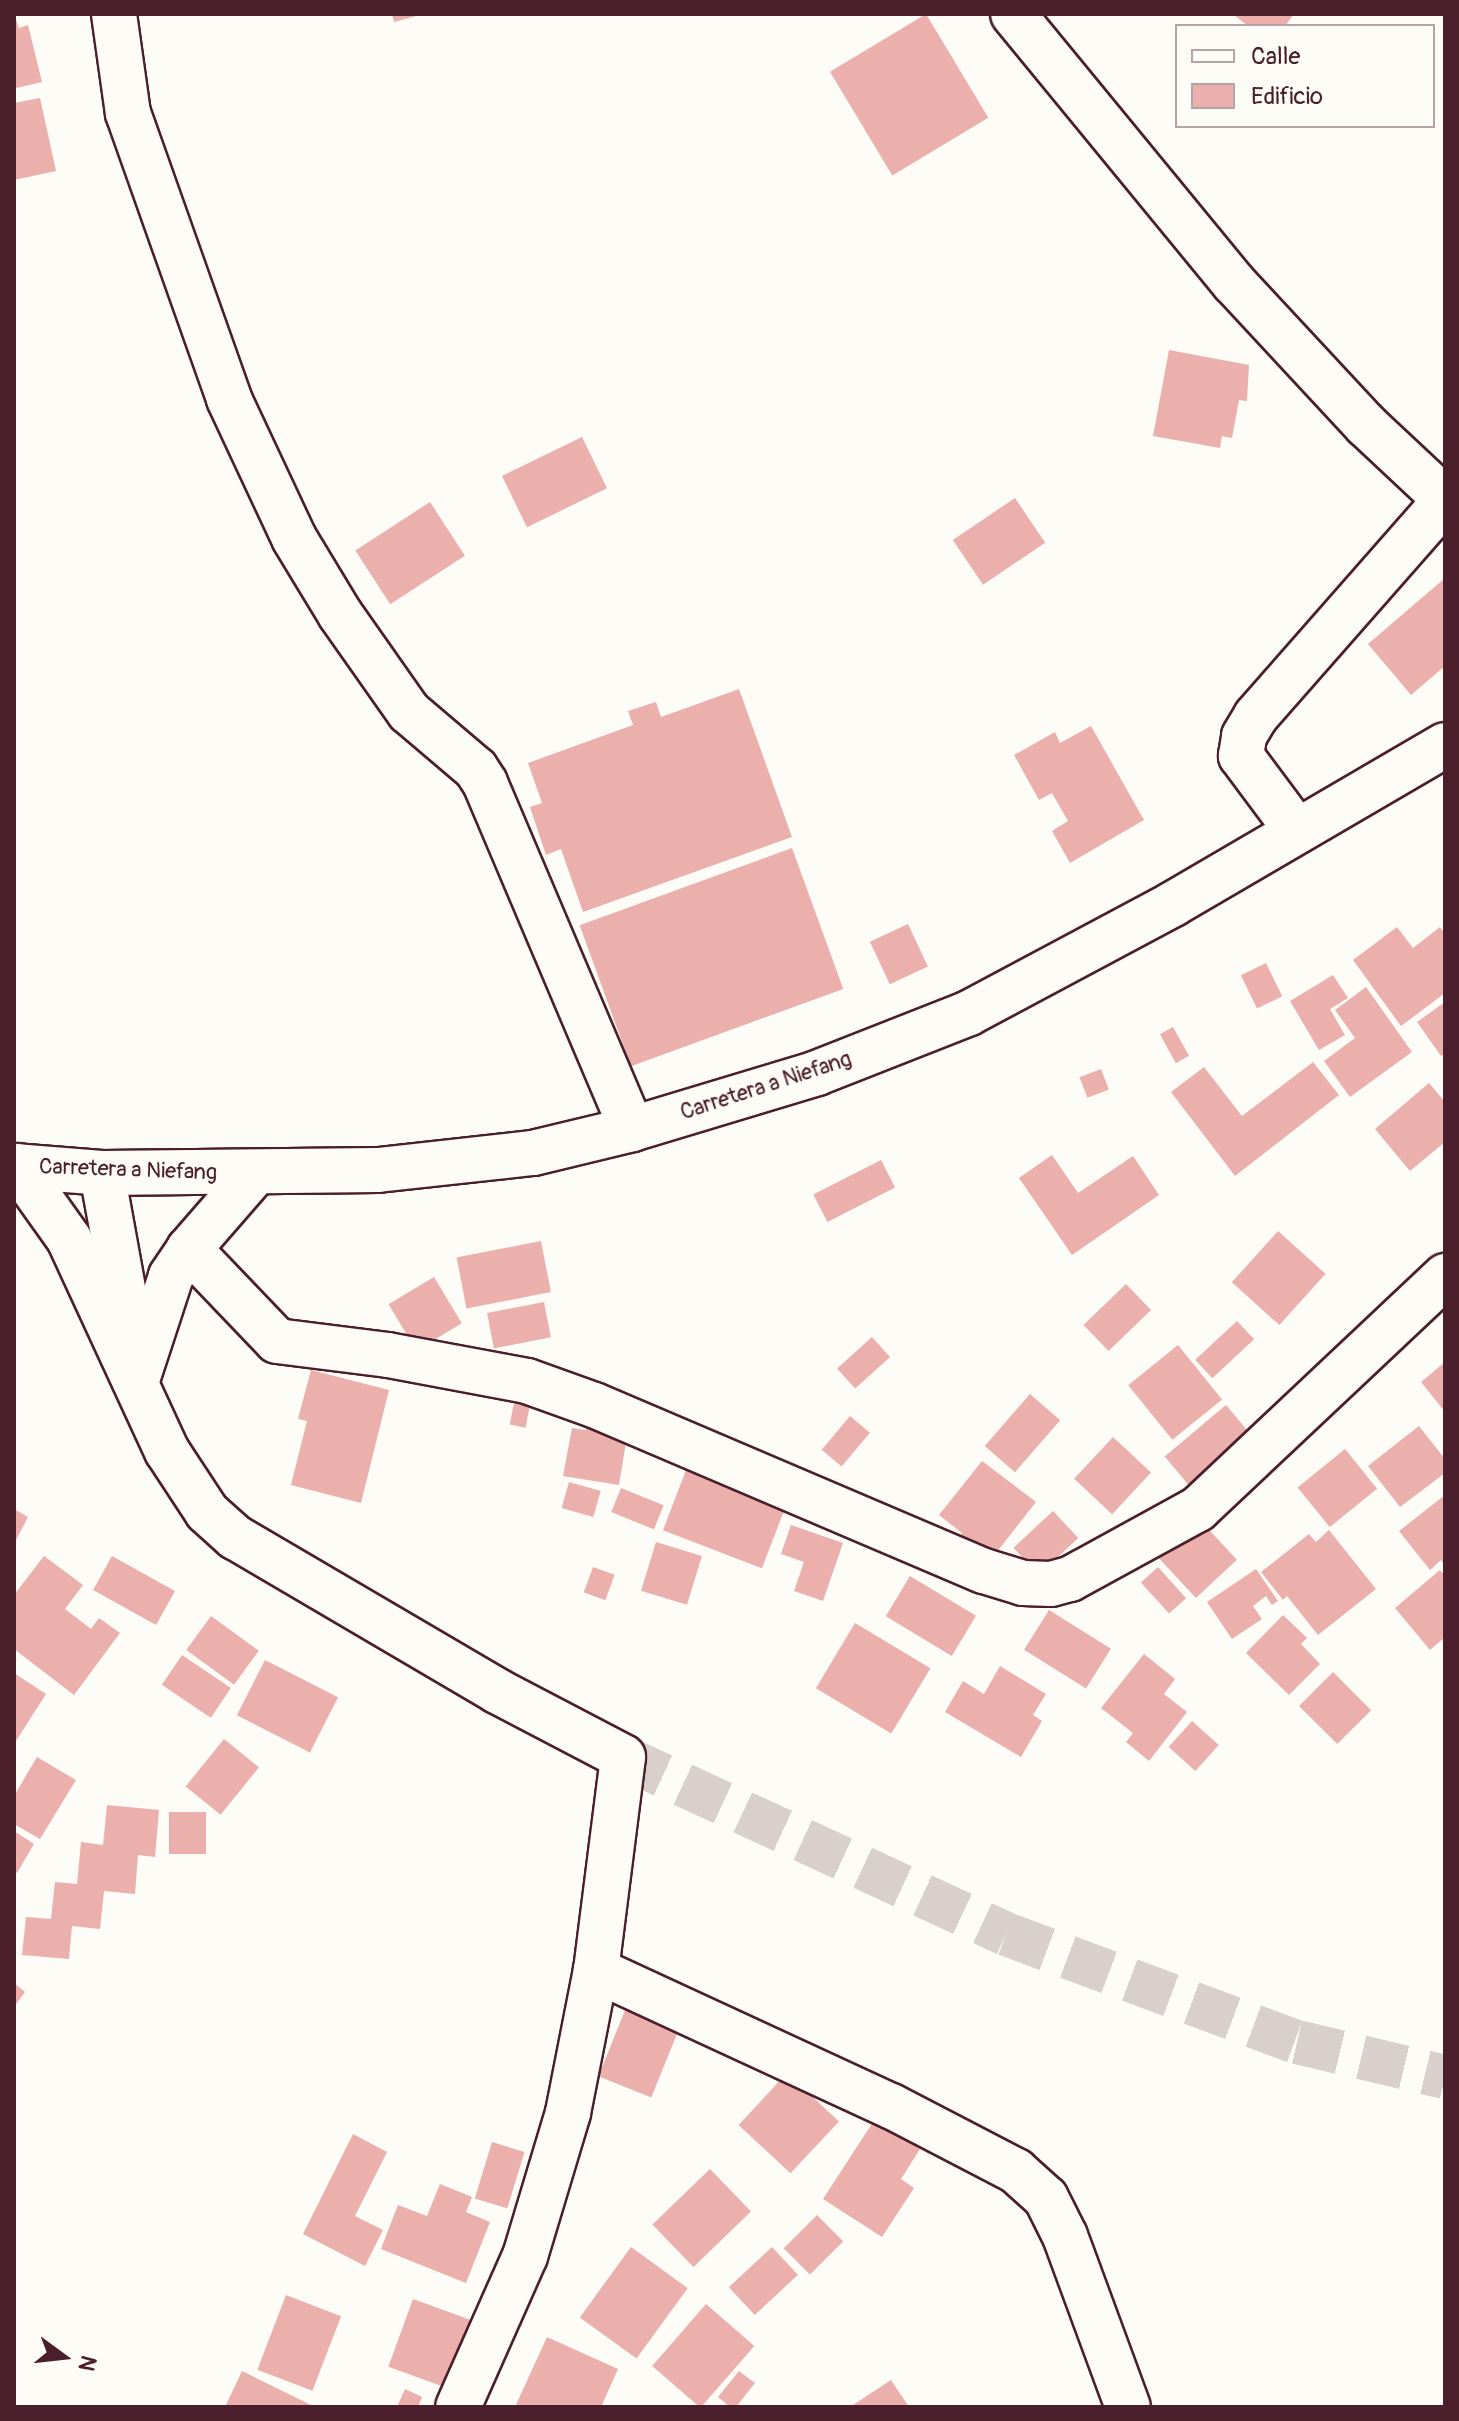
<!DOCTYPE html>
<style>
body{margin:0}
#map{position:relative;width:1459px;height:2421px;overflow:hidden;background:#fdfcf7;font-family:Pangolin,sans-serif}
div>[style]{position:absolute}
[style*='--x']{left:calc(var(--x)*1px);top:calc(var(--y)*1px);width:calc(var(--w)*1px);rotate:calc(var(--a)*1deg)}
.building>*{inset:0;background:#ebb0ac;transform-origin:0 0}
.minor-tunnel>*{height:44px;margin-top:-22px;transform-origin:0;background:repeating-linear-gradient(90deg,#d9d0ce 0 44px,transparent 0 66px)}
.roads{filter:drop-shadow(2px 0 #4a1f2b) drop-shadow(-2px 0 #4a1f2b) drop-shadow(0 2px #4a1f2b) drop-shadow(0 -2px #4a1f2b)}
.minor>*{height:44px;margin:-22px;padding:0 22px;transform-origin:22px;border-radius:22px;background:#fdfcf7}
.major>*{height:44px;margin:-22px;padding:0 22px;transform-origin:22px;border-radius:22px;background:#fdfcf7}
span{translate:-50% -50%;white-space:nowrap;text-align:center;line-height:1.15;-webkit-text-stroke:6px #fdfcf7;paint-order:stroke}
.street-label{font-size:22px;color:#4a1f2b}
.frame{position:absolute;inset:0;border:16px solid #4a1f2b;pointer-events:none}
.legend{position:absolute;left:1175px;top:24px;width:260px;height:104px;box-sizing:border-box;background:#fdfcf7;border:2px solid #b5a4a5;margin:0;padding:10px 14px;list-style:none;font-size:24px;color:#4a1f2b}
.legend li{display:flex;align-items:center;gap:16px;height:40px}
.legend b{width:40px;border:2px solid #b5a4a5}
.north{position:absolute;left:24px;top:2317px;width:80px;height:80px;-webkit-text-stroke:6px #fdfcf7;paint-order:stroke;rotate:105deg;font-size:22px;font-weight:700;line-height:32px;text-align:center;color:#4a1f2b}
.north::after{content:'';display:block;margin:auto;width:28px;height:36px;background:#4a1f2b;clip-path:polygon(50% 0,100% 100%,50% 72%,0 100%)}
</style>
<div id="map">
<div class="building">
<i style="clip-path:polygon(14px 14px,19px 28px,28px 25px,42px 82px,16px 88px)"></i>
<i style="clip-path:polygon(392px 14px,420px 14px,420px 15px,394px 22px)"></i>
<i style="left:926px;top:14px;width:121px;height:112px;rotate:59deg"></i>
<i style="clip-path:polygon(1233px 14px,1294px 14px,1285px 26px,1248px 26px)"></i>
<i style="clip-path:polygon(40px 98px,56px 171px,14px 180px,14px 103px)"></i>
<i style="clip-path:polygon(1169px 350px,1249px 365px,1247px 401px,1239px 400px,1232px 438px,1222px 436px,1220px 448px,1153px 436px)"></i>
<i style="left:582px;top:437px;width:57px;height:89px;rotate:64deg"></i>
<i style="left:1015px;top:498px;width:54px;height:75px;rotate:56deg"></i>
<i style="left:430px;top:502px;width:64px;height:89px;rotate:57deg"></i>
<i style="clip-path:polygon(1445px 578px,1445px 666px,1411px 695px,1368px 644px)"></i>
<i style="clip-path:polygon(739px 689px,792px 837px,583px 912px,561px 849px,546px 855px,530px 807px,542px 803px,528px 763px,633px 725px,628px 711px,656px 702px,661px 717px)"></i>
<i style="clip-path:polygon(1091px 726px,1144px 820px,1070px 863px,1052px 831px,1068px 821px,1052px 793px,1039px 800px,1014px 755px,1055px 732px,1060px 743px)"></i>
<i style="left:792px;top:848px;width:150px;height:226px;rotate:70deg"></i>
<i style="left:908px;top:924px;width:47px;height:42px;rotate:65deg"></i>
<i style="clip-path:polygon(1397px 927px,1413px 948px,1440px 927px,1445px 934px,1445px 993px,1401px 1026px,1353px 960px)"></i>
<i style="left:1266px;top:963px;width:37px;height:28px;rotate:64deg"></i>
<i style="clip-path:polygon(1333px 975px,1348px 998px,1330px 1009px,1345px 1035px,1319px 1050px,1290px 1001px)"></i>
<i style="clip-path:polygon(1366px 987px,1412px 1052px,1350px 1097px,1324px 1061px,1355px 1038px,1335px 1010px)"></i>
<i style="clip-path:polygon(1445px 1002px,1445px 1053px,1441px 1056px,1417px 1022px)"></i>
<i style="left:1173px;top:1027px;width:33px;height:15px;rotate:61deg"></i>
<i style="clip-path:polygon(1313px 1062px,1339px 1095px,1235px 1176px,1171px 1092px,1204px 1067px,1242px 1116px)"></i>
<i style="left:1101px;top:1069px;width:22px;height:23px;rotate:69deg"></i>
<i style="clip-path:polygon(1429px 1083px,1445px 1102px,1445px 1142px,1410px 1171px,1375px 1129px)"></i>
<i style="clip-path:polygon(1052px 1155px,1078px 1193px,1133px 1156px,1159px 1195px,1072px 1255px,1019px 1178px)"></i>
<i style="left:881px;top:1160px;width:31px;height:76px;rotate:63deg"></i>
<i style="left:1278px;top:1231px;width:64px;height:69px;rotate:42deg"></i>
<i style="left:541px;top:1241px;width:52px;height:86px;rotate:79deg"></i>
<i style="left:434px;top:1277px;width:54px;height:53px;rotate:59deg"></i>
<i style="left:1126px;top:1284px;width:36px;height:59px;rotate:46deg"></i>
<i style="left:544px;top:1302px;width:36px;height:58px;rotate:79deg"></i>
<i style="left:1237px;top:1321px;width:25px;height:57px;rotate:47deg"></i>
<i style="left:872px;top:1337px;width:27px;height:47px;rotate:48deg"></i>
<i style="left:1178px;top:1345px;width:70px;height:64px;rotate:51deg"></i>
<i style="clip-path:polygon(1445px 1362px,1445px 1412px,1421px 1382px)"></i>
<i style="clip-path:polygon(311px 1370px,389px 1390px,361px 1503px,291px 1485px,307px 1421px,298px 1419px)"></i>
<i style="left:1030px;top:1394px;width:40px;height:69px;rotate:41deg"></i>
<i style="left:514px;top:1403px;width:16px;height:22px;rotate:11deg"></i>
<i style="left:1226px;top:1405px;width:50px;height:80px;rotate:50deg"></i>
<i style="left:850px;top:1416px;width:26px;height:44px;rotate:40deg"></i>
<i style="clip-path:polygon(587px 1422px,628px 1430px,619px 1485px,563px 1476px,572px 1428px,586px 1430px)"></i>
<i style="clip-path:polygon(1419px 1426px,1445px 1459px,1445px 1473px,1400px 1507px,1368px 1466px)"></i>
<i style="left:1113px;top:1437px;width:52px;height:57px;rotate:43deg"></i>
<i style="left:1345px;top:1449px;width:51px;height:61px;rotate:51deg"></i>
<i style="clip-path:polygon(982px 1461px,1036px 1502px,985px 1567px,954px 1543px,962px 1533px,939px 1515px)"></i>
<i style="left:688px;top:1465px;width:106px;height:70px;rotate:21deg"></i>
<i style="left:569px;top:1482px;width:33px;height:27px;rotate:16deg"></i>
<i style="left:621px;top:1488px;width:46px;height:26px;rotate:22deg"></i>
<i style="clip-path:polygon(1445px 1495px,1445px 1566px,1441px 1560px,1430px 1570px,1399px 1531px)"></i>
<i style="clip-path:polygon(14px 1509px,28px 1517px,14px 1544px)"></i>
<i style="left:1053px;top:1511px;width:37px;height:54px;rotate:47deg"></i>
<i style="left:1198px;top:1518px;width:57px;height:56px;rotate:47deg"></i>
<i style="clip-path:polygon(791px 1525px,843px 1543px,823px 1601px,794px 1591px,804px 1562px,781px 1554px)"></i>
<i style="clip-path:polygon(1329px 1530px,1376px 1589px,1318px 1635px,1287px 1596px,1283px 1600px,1261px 1572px,1309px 1534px,1316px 1542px)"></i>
<i style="left:656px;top:1542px;width:48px;height:51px;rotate:17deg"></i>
<i style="clip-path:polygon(44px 1556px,83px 1585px,65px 1609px,91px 1629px,99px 1618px,120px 1633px,74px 1695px,14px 1649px,14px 1595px)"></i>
<i style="left:112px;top:1556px;width:72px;height:39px;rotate:29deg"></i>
<i style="left:593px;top:1567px;width:23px;height:27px;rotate:20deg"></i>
<i style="left:1158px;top:1567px;width:42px;height:23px;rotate:48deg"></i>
<i style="clip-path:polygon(1256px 1569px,1278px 1601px,1272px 1605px,1266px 1596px,1253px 1606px,1262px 1619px,1232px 1639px,1207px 1602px)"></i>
<i style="clip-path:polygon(1440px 1570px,1445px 1576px,1445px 1637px,1430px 1650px,1395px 1608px)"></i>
<i style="left:910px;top:1576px;width:77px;height:47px;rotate:31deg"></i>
<i style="left:1049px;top:1610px;width:73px;height:47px;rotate:32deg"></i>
<i style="clip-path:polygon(1283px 1615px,1307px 1638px,1301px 1644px,1320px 1664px,1289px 1695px,1246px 1653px)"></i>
<i style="left:211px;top:1616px;width:59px;height:42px;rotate:36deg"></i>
<i style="left:855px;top:1623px;width:88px;height:76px;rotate:31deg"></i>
<i style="clip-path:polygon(1144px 1654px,1175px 1679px,1164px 1694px,1187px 1712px,1149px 1761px,1126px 1742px,1133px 1733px,1101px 1708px)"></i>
<i style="left:182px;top:1655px;width:59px;height:36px;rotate:34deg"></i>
<i style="left:265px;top:1660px;width:82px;height:62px;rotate:27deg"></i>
<i style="clip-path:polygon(1000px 1666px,1046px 1694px,1033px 1715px,1042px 1721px,1021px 1757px,945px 1712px,963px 1681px,984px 1694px)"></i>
<i style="left:1333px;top:1672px;width:54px;height:48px;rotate:45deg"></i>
<i style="clip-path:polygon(14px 1673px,46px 1694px,14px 1744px)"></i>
<i style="left:1192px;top:1721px;width:36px;height:35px;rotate:42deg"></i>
<i style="left:224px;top:1739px;width:45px;height:61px;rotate:39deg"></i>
<i style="clip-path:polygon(37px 1757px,76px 1780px,40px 1839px,14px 1824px,14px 1796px)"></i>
<i style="clip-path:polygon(107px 1805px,159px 1810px,155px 1857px,138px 1855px,135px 1894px,104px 1891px,100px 1929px,72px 1926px,69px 1959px,22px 1955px,26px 1917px,51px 1919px,55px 1882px,77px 1884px,81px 1842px,103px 1845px)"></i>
<i style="left:169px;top:1812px;width:37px;height:42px"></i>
<i style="clip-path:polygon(14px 1831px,34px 1844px,17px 1873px,14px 1871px)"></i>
<i style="clip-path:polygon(14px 1983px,25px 1992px,14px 2007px)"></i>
<i style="left:628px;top:2003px;width:57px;height:79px;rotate:22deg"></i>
<i style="left:787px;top:2073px;width:71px;height:71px;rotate:43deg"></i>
<i style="clip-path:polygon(875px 2119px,920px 2149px,901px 2179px,914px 2188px,882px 2237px,823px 2199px)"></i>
<i style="clip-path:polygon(353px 2134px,387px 2152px,355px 2216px,383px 2230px,365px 2266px,303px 2234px)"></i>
<i style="left:492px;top:2142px;width:34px;height:59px;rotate:17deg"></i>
<i style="left:710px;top:2169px;width:59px;height:80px;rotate:46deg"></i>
<i style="clip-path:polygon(440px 2184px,472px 2197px,466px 2212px,490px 2222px,466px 2283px,381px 2249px,398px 2205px,427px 2216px)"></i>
<i style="left:817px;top:2215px;width:37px;height:47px;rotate:45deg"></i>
<i style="left:631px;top:2247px;width:70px;height:87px;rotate:36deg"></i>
<i style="left:772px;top:2247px;width:38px;height:59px;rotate:47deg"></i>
<i style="left:286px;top:2295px;width:59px;height:80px;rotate:21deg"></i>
<i style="left:413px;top:2299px;width:69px;height:72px;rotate:20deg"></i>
<i style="left:706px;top:2304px;width:64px;height:82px;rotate:41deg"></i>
<i style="clip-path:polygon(547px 2337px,618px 2369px,601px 2407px,515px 2407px)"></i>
<i style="clip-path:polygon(242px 2371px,315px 2407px,225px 2407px)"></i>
<i style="clip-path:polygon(739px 2371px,755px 2383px,736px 2407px,730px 2407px,718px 2397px)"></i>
<i style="clip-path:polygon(891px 2380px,909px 2407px,850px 2407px)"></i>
<i style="clip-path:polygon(405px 2389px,422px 2397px,418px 2407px,397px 2407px)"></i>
</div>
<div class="minor-tunnel">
<i style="--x:623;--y:1757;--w:422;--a:24.8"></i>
<i style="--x:1006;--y:1934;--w:310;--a:20.4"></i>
<i style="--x:1297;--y:2042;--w:152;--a:13.3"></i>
</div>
<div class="roads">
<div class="minor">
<i style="--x:114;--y:14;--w:100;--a:82"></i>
<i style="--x:128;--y:113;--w:303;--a:70.5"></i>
<i style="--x:229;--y:399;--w:153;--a:64.9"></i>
<i style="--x:294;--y:538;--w:89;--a:58.8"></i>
<i style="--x:340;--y:614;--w:120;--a:54.9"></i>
<i style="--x:409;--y:712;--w:88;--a:40.4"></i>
<i style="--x:476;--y:769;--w:17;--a:57"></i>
<i style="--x:485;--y:783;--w:376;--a:67"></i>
<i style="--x:1013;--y:14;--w:348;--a:50.6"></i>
<i style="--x:1234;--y:283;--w:194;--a:47.1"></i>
<i style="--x:1366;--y:425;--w:108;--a:43.1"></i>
<i style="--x:1297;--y:831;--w:94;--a:-126.7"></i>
<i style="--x:1241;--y:756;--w:20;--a:-81"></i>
<i style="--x:1244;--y:736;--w:23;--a:-59"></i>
<i style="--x:1256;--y:716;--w:286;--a:-48.7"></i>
<i style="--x:17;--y:1166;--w:90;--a:54.5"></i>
<i style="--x:69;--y:1239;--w:234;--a:65.2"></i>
<i style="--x:167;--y:1451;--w:73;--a:56.7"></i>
<i style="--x:207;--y:1512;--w:38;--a:42"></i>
<i style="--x:235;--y:1537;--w:304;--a:30.4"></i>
<i style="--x:497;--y:1691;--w:142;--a:27.6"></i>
<i style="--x:623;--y:1757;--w:215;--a:97.2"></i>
<i style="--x:596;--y:1970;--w:146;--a:101.1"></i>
<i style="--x:568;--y:2113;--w:149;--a:106.7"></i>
<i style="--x:525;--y:2256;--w:165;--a:113.9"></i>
<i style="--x:102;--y:1173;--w:150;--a:79.7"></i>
<i style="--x:189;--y:1249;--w:127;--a:46.3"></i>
<i style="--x:277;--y:1341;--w:112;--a:7.2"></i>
<i style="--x:388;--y:1355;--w:141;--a:10.6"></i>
<i style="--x:527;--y:1381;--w:71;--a:19.7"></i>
<i style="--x:594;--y:1405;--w:424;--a:23.1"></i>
<i style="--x:984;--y:1571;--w:41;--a:17.1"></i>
<i style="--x:1023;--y:1583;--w:28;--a:2"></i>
<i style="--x:1051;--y:1584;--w:20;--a:-15"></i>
<i style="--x:1070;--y:1579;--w:146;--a:-28.7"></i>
<i style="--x:1198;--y:1509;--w:340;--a:-43.3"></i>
<i style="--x:596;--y:1970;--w:325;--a:24.8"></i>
<i style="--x:891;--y:2106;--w:141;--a:27.5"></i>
<i style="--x:1016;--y:2171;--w:40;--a:42"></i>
<i style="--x:1046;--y:2198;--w:42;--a:63.4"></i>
<i style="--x:1065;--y:2236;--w:182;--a:69.8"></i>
</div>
<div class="major">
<i style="--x:14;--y:1166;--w:88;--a:4.5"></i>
<i style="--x:102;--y:1173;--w:276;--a:-0.6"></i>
<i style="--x:378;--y:1170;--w:156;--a:-6.3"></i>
<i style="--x:533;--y:1153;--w:102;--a:-13.6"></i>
<i style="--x:632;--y:1129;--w:193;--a:-16.8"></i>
<i style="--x:817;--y:1073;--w:163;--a:-21.5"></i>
<i style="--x:969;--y:1013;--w:231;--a:-28.1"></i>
<i style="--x:1173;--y:904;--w:315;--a:-30.3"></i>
<i style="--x:138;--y:1377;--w:106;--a:-71.9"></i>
<i style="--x:171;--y:1276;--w:32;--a:-56"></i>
<i style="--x:189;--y:1249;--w:101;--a:-49"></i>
</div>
</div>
<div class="street-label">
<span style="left:766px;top:1086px;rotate:-18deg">Carretera a Niefang</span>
<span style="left:128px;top:1170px;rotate:2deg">Carretera a Niefang</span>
</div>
<div class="frame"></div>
<ul class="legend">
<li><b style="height:10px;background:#fdfcf7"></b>Calle</li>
<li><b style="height:22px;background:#ebb0ac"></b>Edificio</li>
</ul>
<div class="north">N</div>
</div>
